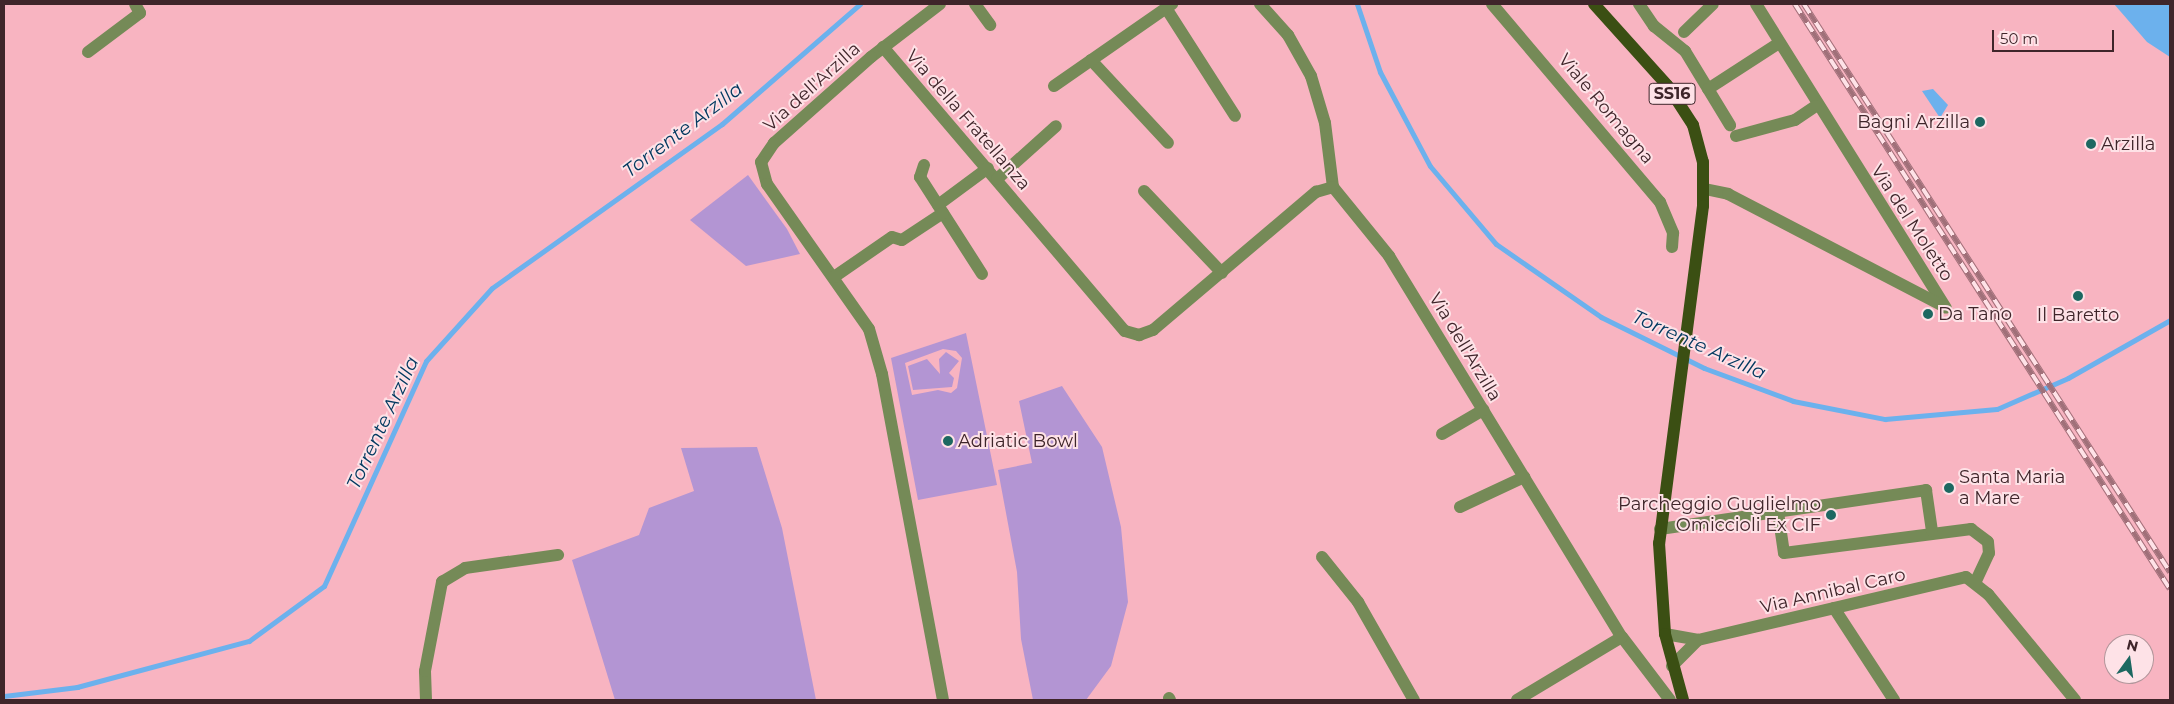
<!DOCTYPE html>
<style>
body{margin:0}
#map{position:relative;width:2174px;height:704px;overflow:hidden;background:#f8b4c1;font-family:Montserrat,sans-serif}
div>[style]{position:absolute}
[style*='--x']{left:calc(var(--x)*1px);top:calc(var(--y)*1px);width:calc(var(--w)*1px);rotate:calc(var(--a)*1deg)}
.green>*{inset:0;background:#b395d3}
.water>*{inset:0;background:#6cb1ed}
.stream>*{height:5px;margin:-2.5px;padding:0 2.5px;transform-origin:2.5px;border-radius:2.5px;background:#6cb1ed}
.minor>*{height:12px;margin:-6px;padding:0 6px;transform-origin:6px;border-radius:6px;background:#758a57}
.major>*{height:12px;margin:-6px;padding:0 6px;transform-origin:6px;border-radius:6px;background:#3b4f13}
.rail>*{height:5.5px;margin-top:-2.75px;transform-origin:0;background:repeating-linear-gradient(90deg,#fee2e7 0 11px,#a07079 0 22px);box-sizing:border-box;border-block:1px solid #a07079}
.dots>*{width:14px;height:14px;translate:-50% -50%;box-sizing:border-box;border:2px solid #fee2e7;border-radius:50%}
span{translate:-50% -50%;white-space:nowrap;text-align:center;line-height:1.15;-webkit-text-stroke:4px #fee2e7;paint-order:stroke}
.shield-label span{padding:1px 4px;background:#fee2e7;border:1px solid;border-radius:4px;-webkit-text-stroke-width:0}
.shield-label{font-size:16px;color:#3f252a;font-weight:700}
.street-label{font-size:18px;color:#3f252a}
.poi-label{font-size:18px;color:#3f252a}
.right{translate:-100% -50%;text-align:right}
.left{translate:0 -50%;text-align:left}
.water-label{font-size:19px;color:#023960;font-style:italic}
.frame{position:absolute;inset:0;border:5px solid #3f252a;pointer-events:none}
.north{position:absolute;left:2104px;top:634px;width:50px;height:50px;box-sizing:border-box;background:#fee2e7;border:1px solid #b2969b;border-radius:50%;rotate:14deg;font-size:14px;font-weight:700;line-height:20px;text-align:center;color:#3f252a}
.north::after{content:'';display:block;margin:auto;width:18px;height:22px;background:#1d6861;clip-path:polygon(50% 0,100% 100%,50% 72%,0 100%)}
.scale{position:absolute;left:1992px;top:30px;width:122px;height:22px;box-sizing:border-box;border:2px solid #3f252a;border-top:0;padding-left:6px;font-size:15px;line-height:18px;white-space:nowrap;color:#3f252a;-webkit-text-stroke:4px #fee2e7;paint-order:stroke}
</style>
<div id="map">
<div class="green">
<i style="clip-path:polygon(748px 175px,787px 229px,800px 254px,746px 266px,690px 220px)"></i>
<i style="clip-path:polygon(evenodd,966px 333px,997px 485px,918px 500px,891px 358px,966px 333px,943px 349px,956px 351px,962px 358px,957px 388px,951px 393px,938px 390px,912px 395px,905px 363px,943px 349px)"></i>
<i style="clip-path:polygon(946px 352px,959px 361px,949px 373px,954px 378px,952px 387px,913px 390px,908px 366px,927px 359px,940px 374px,939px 359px)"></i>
<i style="clip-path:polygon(1062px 386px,1102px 447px,1121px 527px,1128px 602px,1111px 666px,1086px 700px,1033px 700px,1021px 639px,1017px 572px,998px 470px,1032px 463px,1019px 401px)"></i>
<i style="clip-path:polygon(757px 447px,782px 528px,816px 700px,615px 700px,572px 560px,639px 535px,649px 508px,694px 491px,681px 448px)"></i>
</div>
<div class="water">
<i style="clip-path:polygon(2114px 4px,2170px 4px,2170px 57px,2147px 42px)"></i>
<i style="clip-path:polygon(1933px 89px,1948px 105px,1940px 118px,1922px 91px)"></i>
</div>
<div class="stream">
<i style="--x:1357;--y:4;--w:72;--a:71.3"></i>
<i style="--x:1380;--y:72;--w:106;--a:62"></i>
<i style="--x:1430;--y:166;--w:102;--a:49.8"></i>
<i style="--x:1496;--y:244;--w:128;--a:34.8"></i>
<i style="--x:1601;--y:317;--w:115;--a:26.3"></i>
<i style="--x:1704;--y:368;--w:95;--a:20.3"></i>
<i style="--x:1793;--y:401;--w:94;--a:11.1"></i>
<i style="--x:1885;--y:419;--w:112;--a:-5.1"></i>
<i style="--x:1997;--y:409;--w:77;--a:-23.6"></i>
<i style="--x:2068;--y:378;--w:117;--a:-29.6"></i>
<i style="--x:4;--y:696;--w:74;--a:-7"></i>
<i style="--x:77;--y:687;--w:178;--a:-15"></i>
<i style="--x:249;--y:641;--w:93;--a:-36.3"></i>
<i style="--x:324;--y:586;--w:247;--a:-65.6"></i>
<i style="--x:426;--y:361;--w:98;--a:-47.9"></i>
<i style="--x:492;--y:288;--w:282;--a:-35.5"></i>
<i style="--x:722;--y:124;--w:183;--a:-41"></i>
</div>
<div class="minor">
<i style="--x:940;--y:4;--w:87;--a:142.5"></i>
<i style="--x:871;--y:57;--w:130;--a:138.4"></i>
<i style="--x:774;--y:143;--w:23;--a:124"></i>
<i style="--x:761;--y:162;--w:23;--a:75"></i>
<i style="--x:767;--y:184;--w:177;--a:54.9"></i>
<i style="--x:869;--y:329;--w:47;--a:73.9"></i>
<i style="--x:882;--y:374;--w:332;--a:79.4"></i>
<i style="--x:975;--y:4;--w:26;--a:54"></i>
<i style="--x:1260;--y:4;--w:42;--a:47.9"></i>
<i style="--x:1288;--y:35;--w:47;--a:60.7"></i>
<i style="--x:1311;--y:76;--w:49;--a:73.4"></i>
<i style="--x:1325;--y:123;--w:64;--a:82.9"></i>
<i style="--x:1333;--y:187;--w:89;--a:50.9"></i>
<i style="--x:1389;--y:256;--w:447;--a:58.6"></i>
<i style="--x:1622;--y:637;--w:79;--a:52.7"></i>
<i style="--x:1492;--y:4;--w:260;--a:49.7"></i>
<i style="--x:1660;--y:202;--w:34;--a:67"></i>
<i style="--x:1673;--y:233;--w:14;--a:94"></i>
<i style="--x:1639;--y:4;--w:27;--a:56"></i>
<i style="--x:1654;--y:26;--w:40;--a:39"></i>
<i style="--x:1685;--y:51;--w:87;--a:58.7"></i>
<i style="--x:1756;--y:4;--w:358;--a:58"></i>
<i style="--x:1166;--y:8;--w:128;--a:57.4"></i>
<i style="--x:1684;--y:32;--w:40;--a:-44"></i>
<i style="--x:883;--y:47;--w:373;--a:49.6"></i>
<i style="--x:1125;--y:331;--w:15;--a:16"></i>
<i style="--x:1139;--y:335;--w:15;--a:-20"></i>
<i style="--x:1153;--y:330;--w:214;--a:-40.3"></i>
<i style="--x:1316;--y:192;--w:18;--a:-16"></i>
<i style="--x:88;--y:52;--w:65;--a:-36.9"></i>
<i style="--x:140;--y:13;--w:10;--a:-119"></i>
<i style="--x:1091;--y:60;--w:113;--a:47.1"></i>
<i style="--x:1054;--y:86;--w:144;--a:-34.8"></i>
<i style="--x:1708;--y:89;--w:85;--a:-32.9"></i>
<i style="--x:1736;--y:136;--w:61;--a:-15.2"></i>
<i style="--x:1795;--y:120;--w:25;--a:-34"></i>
<i style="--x:924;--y:165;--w:13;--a:108"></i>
<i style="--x:920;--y:177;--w:115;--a:57.4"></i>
<i style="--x:997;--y:179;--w:79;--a:-41.9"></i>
<i style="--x:1705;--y:189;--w:24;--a:12"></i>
<i style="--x:1728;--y:194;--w:242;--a:27.5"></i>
<i style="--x:1144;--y:191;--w:113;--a:46.4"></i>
<i style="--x:938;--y:205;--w:62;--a:-36.5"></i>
<i style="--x:834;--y:277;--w:70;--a:-34.6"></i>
<i style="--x:892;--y:237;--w:10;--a:17"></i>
<i style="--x:902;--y:240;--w:49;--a:-33.4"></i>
<i style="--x:1442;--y:434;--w:48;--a:-30.3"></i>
<i style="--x:1460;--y:507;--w:71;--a:-25.1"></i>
<i style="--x:1778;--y:512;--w:41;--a:81.7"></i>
<i style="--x:1784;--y:553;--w:189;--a:-7.3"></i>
<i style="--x:1971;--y:529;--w:21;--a:37"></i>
<i style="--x:1988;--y:542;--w:11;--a:85"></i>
<i style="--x:1989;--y:553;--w:31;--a:115"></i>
<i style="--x:1660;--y:529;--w:269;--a:-8.3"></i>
<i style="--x:1926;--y:490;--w:41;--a:81.7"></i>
<i style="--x:1322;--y:557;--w:58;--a:51.3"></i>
<i style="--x:1358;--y:602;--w:113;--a:60.3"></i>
<i style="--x:1834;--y:608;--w:110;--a:56.9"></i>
<i style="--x:1665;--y:634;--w:34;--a:10"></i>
<i style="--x:1698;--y:640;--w:275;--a:-13.2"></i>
<i style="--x:1966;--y:577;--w:28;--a:38"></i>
<i style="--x:1988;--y:594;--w:137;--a:50.6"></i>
<i style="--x:1672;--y:666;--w:37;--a:-45"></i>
<i style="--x:1169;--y:698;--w:2;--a:63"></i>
<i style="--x:426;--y:700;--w:29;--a:-92"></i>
<i style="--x:425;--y:671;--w:91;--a:-79.2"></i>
<i style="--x:442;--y:582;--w:27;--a:-31"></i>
<i style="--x:465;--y:568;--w:94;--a:-8"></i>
<i style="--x:1517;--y:700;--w:122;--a:-31"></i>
</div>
<div class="major">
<i style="--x:1594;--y:4;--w:109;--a:48"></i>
<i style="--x:1667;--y:85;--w:48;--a:57"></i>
<i style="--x:1693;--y:125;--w:38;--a:75"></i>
<i style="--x:1703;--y:162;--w:44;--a:90"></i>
<i style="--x:1703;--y:206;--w:340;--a:97.4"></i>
<i style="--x:1659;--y:543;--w:91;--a:86.2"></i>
<i style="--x:1665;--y:634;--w:68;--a:74.7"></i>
</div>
<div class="rail">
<i style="--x:1795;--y:4;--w:695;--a:57.34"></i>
<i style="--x:1804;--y:4;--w:676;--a:57.2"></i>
</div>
<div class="dots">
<i style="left:1980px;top:122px;background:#1d6861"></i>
<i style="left:2091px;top:144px;background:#1d6861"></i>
<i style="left:2078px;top:296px;background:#1d6861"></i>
<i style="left:1928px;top:314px;background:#1d6861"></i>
<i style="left:948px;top:441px;background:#1d6861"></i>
<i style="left:1949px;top:488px;background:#1d6861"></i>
<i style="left:1831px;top:515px;background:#1d6861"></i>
</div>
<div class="shield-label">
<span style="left:1672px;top:94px">SS16</span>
</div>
<div class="street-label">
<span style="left:812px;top:87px;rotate:-42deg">Via dell'Arzilla</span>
<span style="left:1606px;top:109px;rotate:50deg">Viale Romagna</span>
<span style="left:968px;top:120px;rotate:49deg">Via della Fratellanza</span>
<span style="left:1912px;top:223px;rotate:57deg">Via del Moletto</span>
<span style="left:1465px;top:347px;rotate:59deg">Via dell'Arzilla</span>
<span style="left:1833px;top:591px;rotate:-13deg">Via Annibal Caro</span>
</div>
<div class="poi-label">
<span class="right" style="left:1970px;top:122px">Bagni Arzilla</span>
<span class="left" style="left:2101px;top:144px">Arzilla</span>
<span class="left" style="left:1938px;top:314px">Da Tano</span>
<span style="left:2078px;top:315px">Il Baretto</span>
<span class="left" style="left:958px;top:441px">Adriatic Bowl</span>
<span class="left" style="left:1959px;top:488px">Santa Maria<br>a Mare</span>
<span class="right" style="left:1821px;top:515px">Parcheggio Guglielmo<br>Omiccioli Ex CIF</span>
</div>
<div class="water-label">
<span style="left:683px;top:130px;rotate:-37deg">Torrente Arzilla</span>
<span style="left:1699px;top:345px;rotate:24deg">Torrente Arzilla</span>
<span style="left:383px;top:423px;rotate:-65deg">Torrente Arzilla</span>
</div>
<div class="frame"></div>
<div class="north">N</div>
<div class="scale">50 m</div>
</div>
